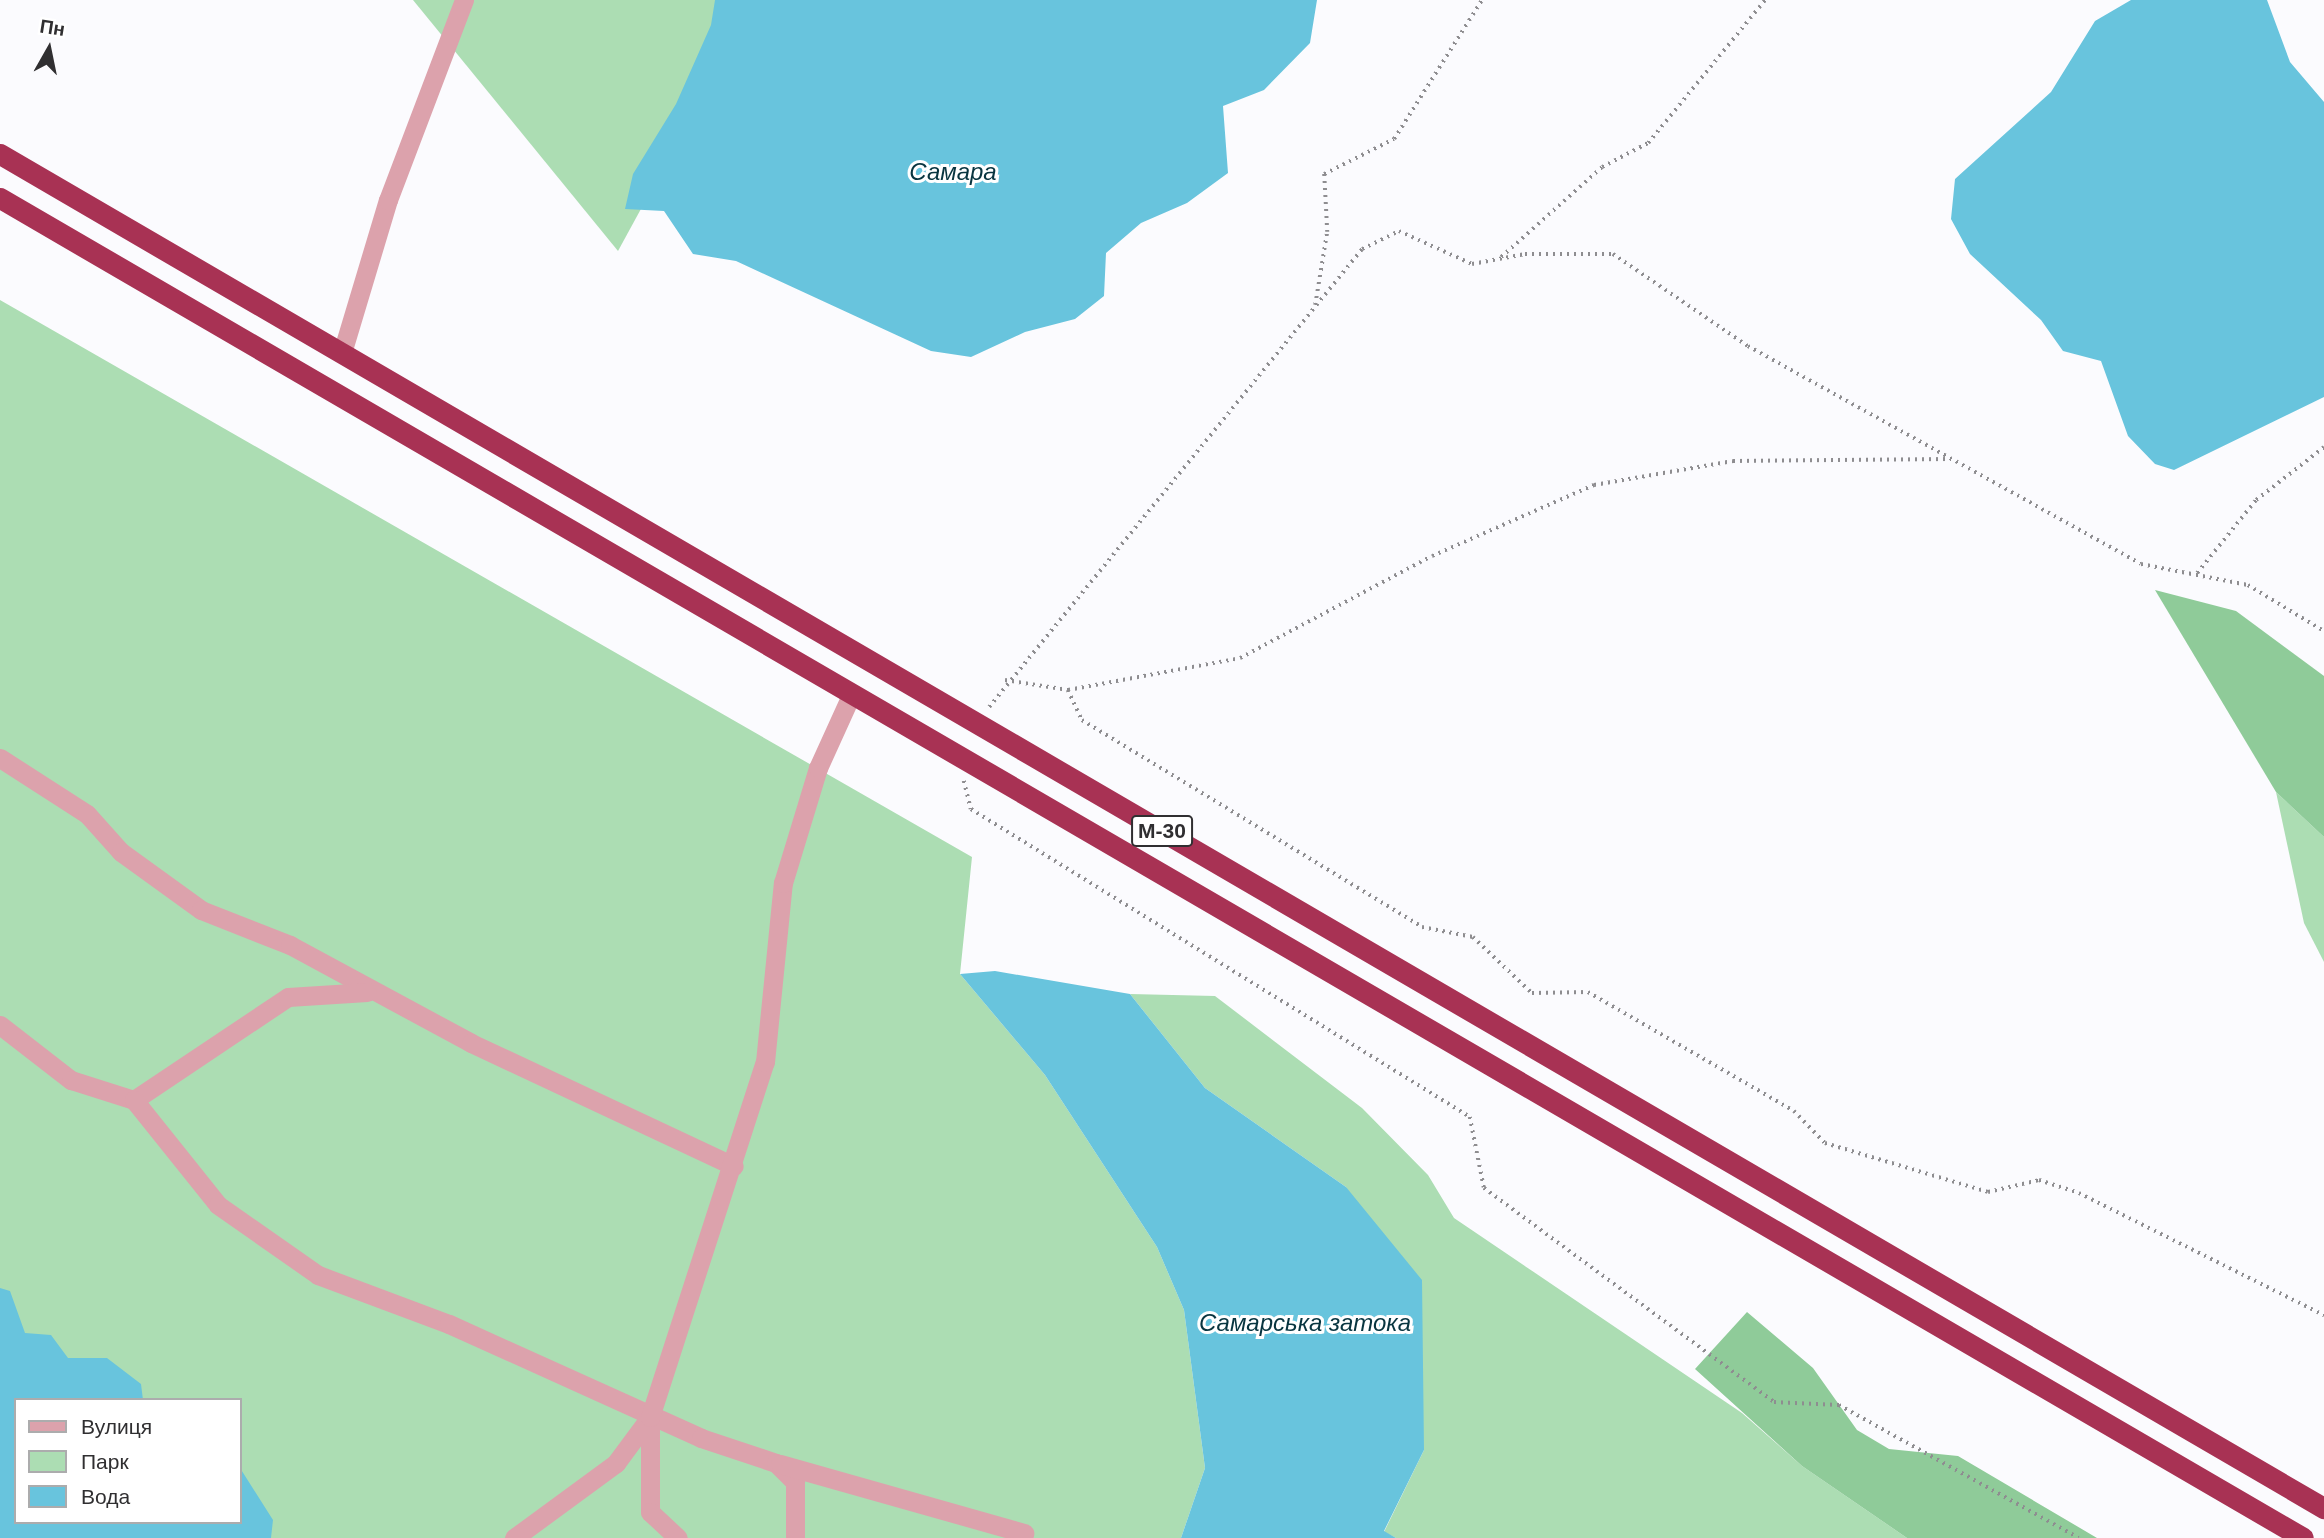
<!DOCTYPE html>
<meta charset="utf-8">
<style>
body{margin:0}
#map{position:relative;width:2324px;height:1538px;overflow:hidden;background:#fbfbfe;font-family:Arial,sans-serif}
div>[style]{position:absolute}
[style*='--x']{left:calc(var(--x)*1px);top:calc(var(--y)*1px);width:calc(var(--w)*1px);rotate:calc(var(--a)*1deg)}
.green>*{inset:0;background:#acddb3}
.forest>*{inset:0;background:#8fcb99}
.water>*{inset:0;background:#68c4dd}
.path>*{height:3.5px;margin-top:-1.75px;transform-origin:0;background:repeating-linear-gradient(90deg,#8e8d90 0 2px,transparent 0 7px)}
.minor>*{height:19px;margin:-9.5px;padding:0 9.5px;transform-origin:9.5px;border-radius:9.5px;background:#dca2ac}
.highway>*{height:21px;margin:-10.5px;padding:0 10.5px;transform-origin:10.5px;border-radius:10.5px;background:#a83254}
span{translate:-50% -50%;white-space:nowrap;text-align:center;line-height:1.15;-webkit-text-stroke:6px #fff;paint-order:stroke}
.shield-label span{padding:2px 5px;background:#fff;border:2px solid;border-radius:5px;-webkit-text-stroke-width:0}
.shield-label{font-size:21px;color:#302f31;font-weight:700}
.water-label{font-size:24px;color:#083540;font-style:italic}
.legend{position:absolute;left:14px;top:1398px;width:228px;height:126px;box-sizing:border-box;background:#fff;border:2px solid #acacad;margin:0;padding:9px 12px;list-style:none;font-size:21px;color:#302f31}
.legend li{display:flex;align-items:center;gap:14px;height:35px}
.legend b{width:35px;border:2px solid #acacad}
.north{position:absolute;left:14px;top:14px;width:70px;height:70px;-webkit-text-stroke:5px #fff;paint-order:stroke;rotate:9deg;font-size:19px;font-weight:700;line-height:28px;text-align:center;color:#302f31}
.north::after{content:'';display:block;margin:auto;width:24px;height:32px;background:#302f31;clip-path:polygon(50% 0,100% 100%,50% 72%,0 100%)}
</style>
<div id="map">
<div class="green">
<i style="clip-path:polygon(413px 0,755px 0,618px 251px)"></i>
<i style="clip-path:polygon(evenodd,0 300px,972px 857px,960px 974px,1045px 1075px,1157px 1247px,1184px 1310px,1205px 1468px,1181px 1538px,0 1538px,0 300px,16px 1400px,240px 1400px,240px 1522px,16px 1522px,16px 1400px)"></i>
<i style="clip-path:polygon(2276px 792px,2324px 837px,2324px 962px,2304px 923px)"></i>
<i style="clip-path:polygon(1130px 994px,1215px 996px,1362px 1108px,1428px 1175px,1454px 1218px,1742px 1413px,1802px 1466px,1907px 1538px,1396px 1538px,1384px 1532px,1424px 1450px,1346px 1187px,1205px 1088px)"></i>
</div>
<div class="forest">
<i style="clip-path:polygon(2155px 590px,2236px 611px,2324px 676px,2324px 837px,2276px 792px)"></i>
<i style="clip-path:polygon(1747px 1312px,1813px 1368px,1857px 1430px,1889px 1449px,1958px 1456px,2097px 1538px,1907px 1538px,1802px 1466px,1695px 1369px)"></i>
</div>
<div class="water">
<i style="clip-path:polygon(715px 0,1317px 0,1310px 43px,1264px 90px,1223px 106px,1228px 173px,1187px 203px,1141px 223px,1106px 253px,1104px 296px,1075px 319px,1025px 332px,971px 357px,931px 351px,736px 261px,693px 254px,664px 211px,625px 209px,633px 174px,676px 104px,711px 25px)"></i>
<i style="clip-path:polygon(2131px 0,2267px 0,2290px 62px,2324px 102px,2324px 397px,2174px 470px,2155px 464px,2128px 436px,2101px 361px,2063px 351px,2041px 320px,1970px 254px,1951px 219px,1955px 179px,2051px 92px,2095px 21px)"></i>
<i style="clip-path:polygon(995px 971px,1130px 994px,1205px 1088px,1346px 1187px,1422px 1280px,1424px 1450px,1384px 1531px,1396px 1538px,1181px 1538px,1205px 1468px,1184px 1310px,1157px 1247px,1045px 1075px,960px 974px)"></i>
<i style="clip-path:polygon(0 1288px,10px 1291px,25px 1333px,51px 1335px,68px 1358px,107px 1358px,141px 1384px,143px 1400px,16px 1400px,16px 1522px,240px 1522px,240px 1468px,273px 1520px,271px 1538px,0 1538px)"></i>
</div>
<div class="path">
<i style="--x:1501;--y:257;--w:135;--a:-41.7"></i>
<i style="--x:1602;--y:167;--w:52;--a:-27.6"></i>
<i style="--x:1648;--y:143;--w:185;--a:-50.7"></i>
<i style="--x:1315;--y:305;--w:74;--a:-80.7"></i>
<i style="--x:1327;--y:232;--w:58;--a:-93"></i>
<i style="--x:1324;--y:174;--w:78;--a:-26.6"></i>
<i style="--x:1394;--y:139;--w:165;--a:-57.7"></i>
<i style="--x:2197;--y:573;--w:94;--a:-51.1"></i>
<i style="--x:2256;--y:500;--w:86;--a:-37.9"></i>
<i style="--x:1005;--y:680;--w:64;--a:9"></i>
<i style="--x:1068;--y:690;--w:175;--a:-10.5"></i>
<i style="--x:1240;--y:658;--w:217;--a:-28"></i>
<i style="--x:1432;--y:556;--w:177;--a:-23.7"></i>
<i style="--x:1594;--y:485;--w:141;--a:-9.8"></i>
<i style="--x:1733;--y:461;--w:218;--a:-0.5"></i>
<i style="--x:1068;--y:690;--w:33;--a:65"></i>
<i style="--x:1082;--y:720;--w:398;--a:31.3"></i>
<i style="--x:1422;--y:927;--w:52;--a:11.1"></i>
<i style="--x:1473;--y:937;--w:81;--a:43.5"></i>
<i style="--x:1532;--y:993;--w:56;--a:-1"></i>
<i style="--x:1588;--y:992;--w:238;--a:30"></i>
<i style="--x:1794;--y:1111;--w:45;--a:45.9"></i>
<i style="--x:1825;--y:1143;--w:170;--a:16.7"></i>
<i style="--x:1988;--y:1192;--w:52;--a:-13.2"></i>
<i style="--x:2039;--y:1180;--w:42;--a:18"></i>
<i style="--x:2079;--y:1193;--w:274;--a:26.5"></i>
<i style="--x:989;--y:707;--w:591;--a:-50.84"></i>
<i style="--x:1362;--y:249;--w:41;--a:-25.9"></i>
<i style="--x:1399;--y:231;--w:80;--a:24.3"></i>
<i style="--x:1472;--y:264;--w:54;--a:-10.7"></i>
<i style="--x:1525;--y:254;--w:88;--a:0"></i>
<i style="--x:1613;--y:254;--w:163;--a:34.3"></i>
<i style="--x:1748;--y:346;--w:449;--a:29"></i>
<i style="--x:2141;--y:564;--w:109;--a:11.1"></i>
<i style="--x:2248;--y:585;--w:89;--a:31.2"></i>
<i style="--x:964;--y:781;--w:29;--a:76"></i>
<i style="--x:971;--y:809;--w:586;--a:31.68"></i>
<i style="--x:1470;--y:1117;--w:72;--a:78.8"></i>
<i style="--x:1484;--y:1188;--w:360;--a:36.4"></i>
<i style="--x:1774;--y:1402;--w:65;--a:2.6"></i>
<i style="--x:1839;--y:1405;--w:274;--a:29"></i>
</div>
<div class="minor">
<i style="--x:342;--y:353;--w:160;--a:-73.3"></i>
<i style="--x:388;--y:200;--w:214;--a:-69.2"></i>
<i style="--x:0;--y:758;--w:103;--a:32.8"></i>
<i style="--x:87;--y:814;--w:51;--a:48.2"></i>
<i style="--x:121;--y:852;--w:99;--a:35.9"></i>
<i style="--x:201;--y:910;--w:96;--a:21.5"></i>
<i style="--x:290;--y:945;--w:206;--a:28.4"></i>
<i style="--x:471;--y:1043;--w:290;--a:25.1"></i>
<i style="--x:0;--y:1025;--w:90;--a:37.8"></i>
<i style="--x:71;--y:1080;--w:66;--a:17.6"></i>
<i style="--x:134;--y:1100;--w:185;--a:-33.8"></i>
<i style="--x:288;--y:997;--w:79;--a:-3.6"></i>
<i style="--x:134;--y:1100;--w:134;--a:51.3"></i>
<i style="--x:218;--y:1205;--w:122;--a:35"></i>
<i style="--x:318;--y:1275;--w:140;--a:20.5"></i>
<i style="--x:449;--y:1324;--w:277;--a:24.3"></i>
<i style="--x:701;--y:1438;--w:79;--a:18.4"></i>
<i style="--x:776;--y:1463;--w:27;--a:45"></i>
<i style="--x:795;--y:1482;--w:56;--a:90"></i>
<i style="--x:650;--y:1417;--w:95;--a:90"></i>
<i style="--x:650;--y:1512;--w:38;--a:43"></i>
<i style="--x:780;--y:1464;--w:254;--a:15.8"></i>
<i style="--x:514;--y:1538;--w:127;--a:-36.3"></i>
<i style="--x:616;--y:1463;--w:57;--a:-53.5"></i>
<i style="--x:650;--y:1417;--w:373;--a:-72.1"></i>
<i style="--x:765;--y:1062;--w:180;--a:-84.3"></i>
<i style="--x:783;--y:883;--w:120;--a:-73.1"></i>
<i style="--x:818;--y:768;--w:82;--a:-65.6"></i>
</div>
<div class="highway">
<i style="--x:0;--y:154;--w:2690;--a:30.23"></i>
<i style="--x:0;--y:198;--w:2664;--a:30.19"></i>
</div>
<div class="shield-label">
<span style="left:1162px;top:831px">М-30</span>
</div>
<div class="water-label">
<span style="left:953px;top:172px">Самара</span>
<span style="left:1305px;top:1323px">Самарська затока</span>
</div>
<ul class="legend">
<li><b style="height:9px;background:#dca2ac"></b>Вулиця</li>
<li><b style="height:19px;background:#acddb3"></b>Парк</li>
<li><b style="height:19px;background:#68c4dd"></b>Вода</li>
</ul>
<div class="north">Пн</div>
</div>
